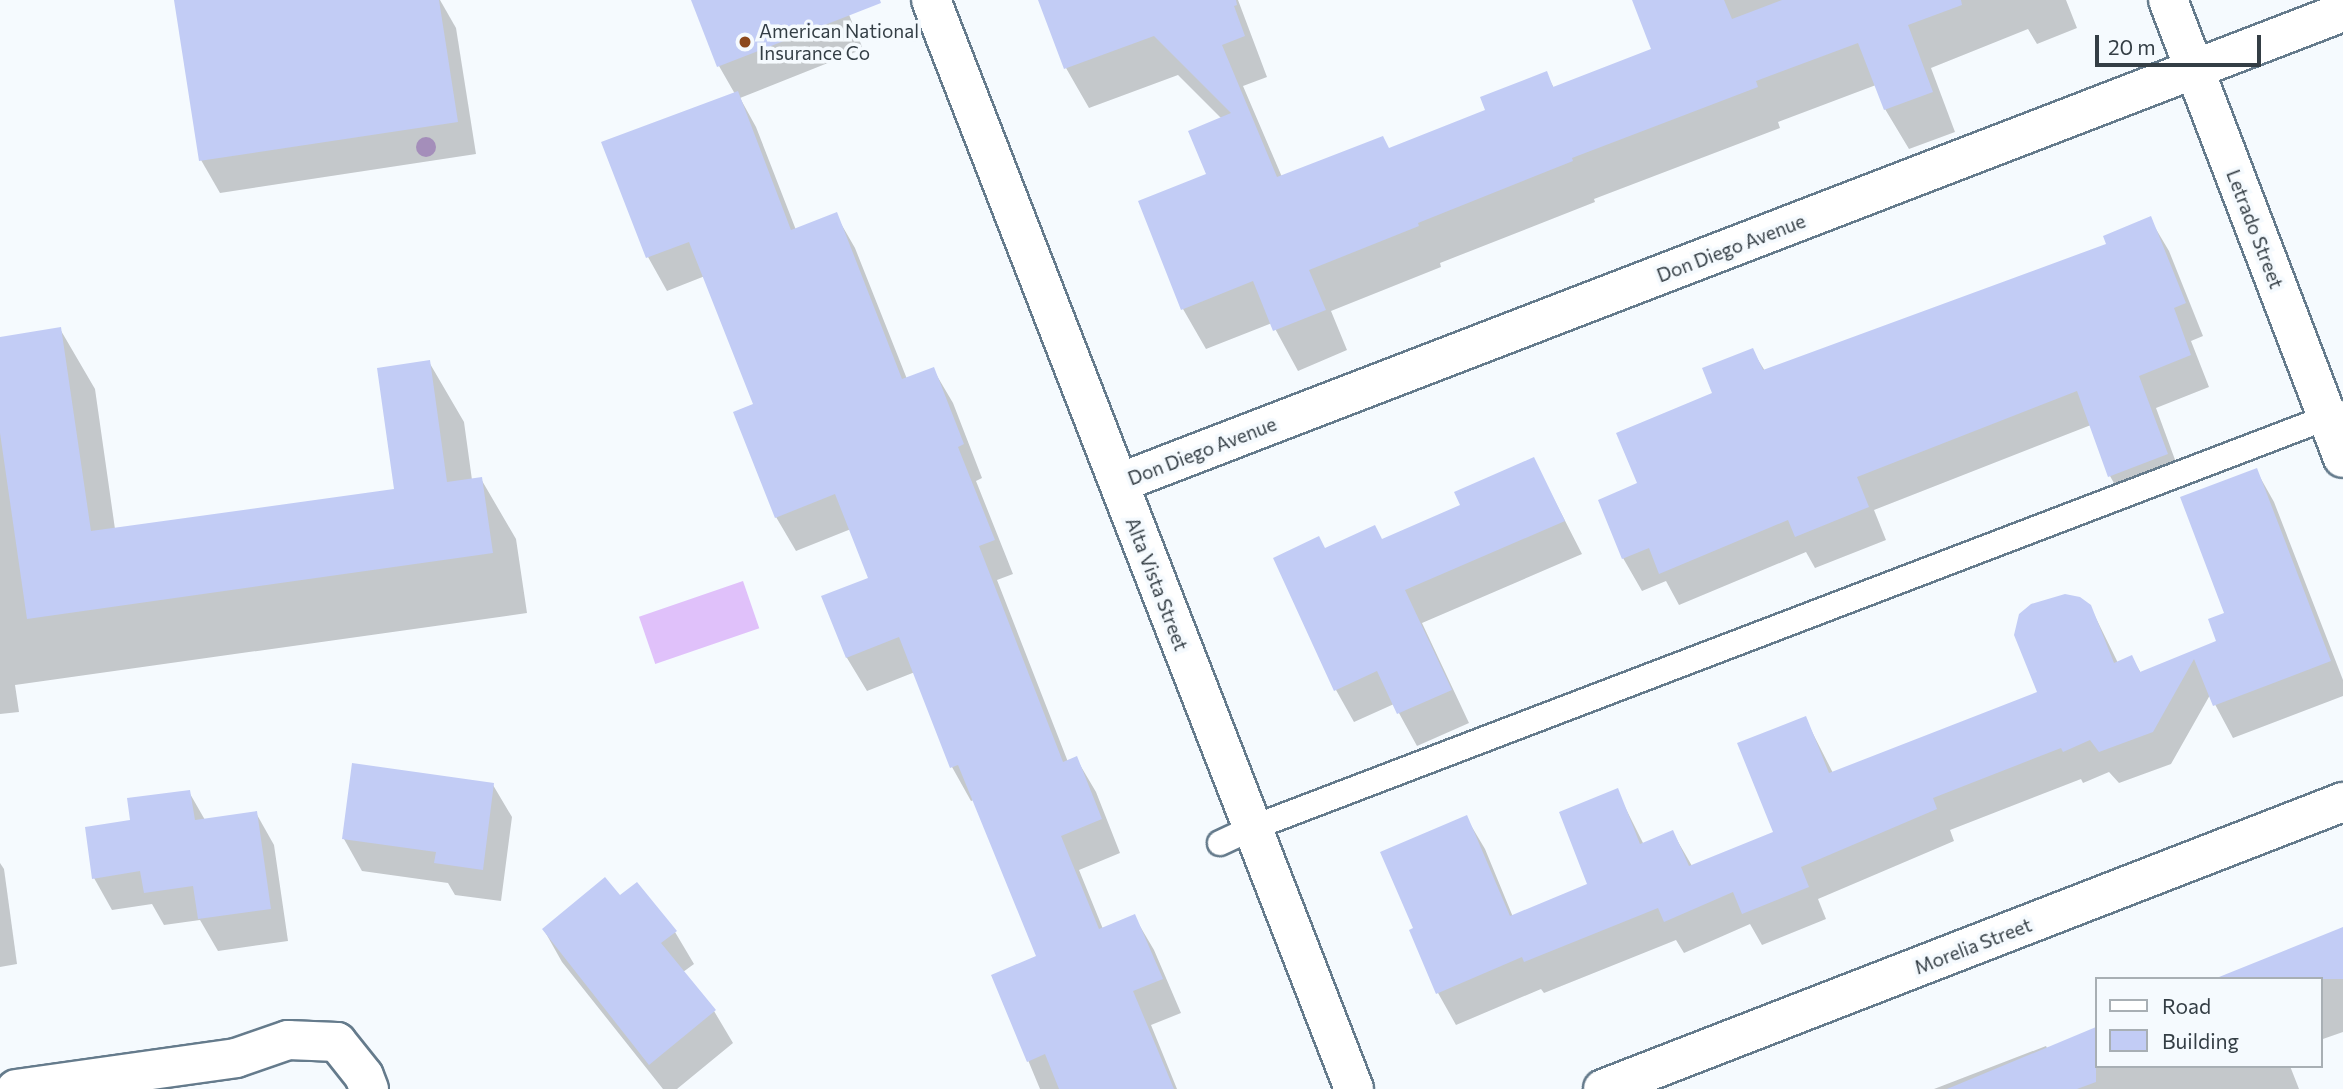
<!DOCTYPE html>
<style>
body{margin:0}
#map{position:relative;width:2343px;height:1089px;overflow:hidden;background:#f5fafe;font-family:Commissioner,sans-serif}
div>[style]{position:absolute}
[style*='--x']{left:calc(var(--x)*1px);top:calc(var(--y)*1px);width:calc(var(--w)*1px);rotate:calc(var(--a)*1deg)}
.green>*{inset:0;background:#e0c1fa;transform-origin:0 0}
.shadow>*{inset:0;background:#0003}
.building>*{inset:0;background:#c2ccf5}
.roads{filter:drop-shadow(2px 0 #657b8c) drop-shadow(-2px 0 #657b8c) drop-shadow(0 2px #657b8c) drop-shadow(0 -2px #657b8c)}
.service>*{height:24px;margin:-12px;padding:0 12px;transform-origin:12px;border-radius:12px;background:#fff}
.minor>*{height:38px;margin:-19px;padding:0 19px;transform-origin:19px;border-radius:19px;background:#fff}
.tertiary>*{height:38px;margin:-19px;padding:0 19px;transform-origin:19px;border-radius:19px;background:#fff}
.trees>*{width:20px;height:20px;margin:-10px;border-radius:50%;background:#a48eba}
.dots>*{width:19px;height:19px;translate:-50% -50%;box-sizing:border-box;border:4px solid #f5fafe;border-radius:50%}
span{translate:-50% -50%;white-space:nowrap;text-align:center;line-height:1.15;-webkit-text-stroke:7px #f5fafe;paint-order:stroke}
.poi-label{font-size:19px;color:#343e45}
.left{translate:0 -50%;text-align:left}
.street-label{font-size:19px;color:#343e45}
.legend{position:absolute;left:2095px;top:977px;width:228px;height:91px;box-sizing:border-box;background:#f5fafe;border:2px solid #a8afb4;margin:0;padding:9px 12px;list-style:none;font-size:21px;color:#343e45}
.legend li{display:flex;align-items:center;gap:14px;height:35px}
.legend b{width:35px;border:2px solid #a8afb4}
.scale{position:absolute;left:2095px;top:35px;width:166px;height:32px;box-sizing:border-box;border:4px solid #343e45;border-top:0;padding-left:9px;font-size:21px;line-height:24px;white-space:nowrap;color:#343e45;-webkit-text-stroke:5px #f5fafe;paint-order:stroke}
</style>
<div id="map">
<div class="green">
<i style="left:743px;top:581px;width:50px;height:110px;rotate:71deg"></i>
</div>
<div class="shadow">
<i style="clip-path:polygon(176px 0,440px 0,456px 28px,476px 154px,220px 193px,201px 160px)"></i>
<i style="clip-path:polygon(693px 0,843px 0,863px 49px,740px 98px,756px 127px,796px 230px,836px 215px,855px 248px,907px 379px,933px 369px,953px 403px,982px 478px,976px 481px,1013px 574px,997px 580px,1068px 762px,1076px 758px,1096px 792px,1120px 853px,1079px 870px,1103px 929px,1134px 916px,1154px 950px,1181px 1013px,1151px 1025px,1177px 1089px,1040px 1089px,993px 976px,1038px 957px,974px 800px,971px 801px,952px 767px,915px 672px,867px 691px,847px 658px,824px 597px,870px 579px,851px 529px,796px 551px,776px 517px,756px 405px,705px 276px,667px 291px,648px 257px,735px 94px,719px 66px)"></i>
<i style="clip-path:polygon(1040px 0,1238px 0,1267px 77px,1243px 86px,1282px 177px,1389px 150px,1487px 111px,1546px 73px,1554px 88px,1653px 49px,1633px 0,2066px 0,2077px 28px,2037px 44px,2028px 29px,1931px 68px,1955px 132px,1909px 149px,1885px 109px,1876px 85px,1778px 122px,1780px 128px,1594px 199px,1595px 202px,1440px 263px,1441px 267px,1331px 311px,1347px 350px,1298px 371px,1272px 323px,1206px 349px,1183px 309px,1222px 119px,1178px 75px,1089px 108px,1066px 68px)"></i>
<i style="clip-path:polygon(2150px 219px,2169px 251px,2203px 336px,2191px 341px,2209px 387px,2156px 408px,2185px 487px,2128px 508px,2110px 476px,2091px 425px,1874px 510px,1886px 540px,1815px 568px,1806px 552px,1679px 605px,1666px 581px,1642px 591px,1623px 558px,1639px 484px,1752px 350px,1765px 371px,2109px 245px)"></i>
<i style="clip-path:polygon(60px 329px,95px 389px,115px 529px,396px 490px,429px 362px,464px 422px,472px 480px,481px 479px,516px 539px,527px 613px,15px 685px,19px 712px,0 714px,0 338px)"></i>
<i style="clip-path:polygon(1534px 460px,1582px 554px,1422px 623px,1469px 723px,1417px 746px,1394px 704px,1354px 722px,1336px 690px,1275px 558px,1382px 541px,1462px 506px)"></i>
<i style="clip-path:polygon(2256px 470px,2274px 502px,2343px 680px,2343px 696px,2233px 738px,2210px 695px,2171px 764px,2119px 783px,2109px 772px,2083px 783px,2081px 779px,1950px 830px,1954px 841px,1818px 899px,1826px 919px,1762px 945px,1750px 924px,1684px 953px,1676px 940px,1544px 993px,1541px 989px,1456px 1025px,1438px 993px,1411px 931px,1415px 929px,1466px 817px,1485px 849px,1513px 917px,1590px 885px,1617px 791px,1644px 845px,1673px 833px,1692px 866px,1776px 833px,1805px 718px,1833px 773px,2039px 693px,2090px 606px,2118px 663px,2132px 658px,2141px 673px,2219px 642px)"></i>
<i style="clip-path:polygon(493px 785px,512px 817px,501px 901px,455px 895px,448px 883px,362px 871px,344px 839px)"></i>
<i style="clip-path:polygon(189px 792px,205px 820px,256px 813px,274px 845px,288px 941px,218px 951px,200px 920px,164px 925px,152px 904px,112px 910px,94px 878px,132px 822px)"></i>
<i style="clip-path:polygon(0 863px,4px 869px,17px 964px,0 967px)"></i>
<i style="clip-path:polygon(620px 898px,675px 932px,694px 964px,683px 972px,714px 1011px,733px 1043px,677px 1089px,663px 1089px,562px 962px,544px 930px)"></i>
<i style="clip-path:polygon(2343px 929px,2343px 1032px,2320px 1040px,2320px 979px,2218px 979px)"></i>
<i style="clip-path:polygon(2096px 1041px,2096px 1066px,2290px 1066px,2299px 1089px,1934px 1089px,2046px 1046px,2051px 1056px)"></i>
</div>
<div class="building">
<i style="clip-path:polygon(174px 0,439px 0,458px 122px,199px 161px)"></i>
<i style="clip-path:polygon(691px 0,880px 0,881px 3px,717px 67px)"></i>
<i style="clip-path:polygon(1038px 0,1236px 0,1237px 5px,1234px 6px,1245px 36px,1222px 45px,1277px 177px,1383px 136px,1389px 148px,1485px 110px,1480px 97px,1547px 71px,1553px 87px,1651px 49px,1632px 0,1724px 0,1732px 19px,1782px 0,1961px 0,1962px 5px,1908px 25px,1933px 92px,1884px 110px,1858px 43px,1756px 81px,1758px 87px,1572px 158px,1573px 161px,1418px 223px,1419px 226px,1309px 270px,1326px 310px,1273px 331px,1253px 281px,1181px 310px,1138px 201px,1206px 174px,1188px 131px,1231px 113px,1154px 36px,1064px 69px)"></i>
<i style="clip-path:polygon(738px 91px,791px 230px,837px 212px,902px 379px,934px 367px,964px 444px,958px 447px,995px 540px,979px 546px,1063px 762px,1077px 756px,1102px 819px,1061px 836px,1099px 929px,1135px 914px,1163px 979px,1133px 991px,1174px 1089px,1059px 1089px,1045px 1054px,1027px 1062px,991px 975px,1036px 956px,958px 765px,950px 768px,899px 637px,846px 658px,821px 596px,868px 578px,835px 494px,775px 518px,733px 412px,753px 404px,689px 242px,646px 258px,601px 142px)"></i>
<i style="clip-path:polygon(2151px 216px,2186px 303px,2174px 308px,2191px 355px,2139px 376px,2168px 454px,2108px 477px,2077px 391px,1857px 477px,1869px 507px,1795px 537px,1788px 520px,1659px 574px,1649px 548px,1622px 559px,1598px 500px,1637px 483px,1616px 433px,1712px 393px,1702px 368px,1753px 348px,1763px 370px,2106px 244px,2103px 236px)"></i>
<i style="clip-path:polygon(61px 327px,91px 531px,394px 489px,377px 368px,430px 360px,447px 482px,482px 477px,493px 553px,27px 619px,0 433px,0 337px)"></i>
<i style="clip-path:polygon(1534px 457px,1565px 521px,1405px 590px,1452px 690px,1397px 714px,1377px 671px,1334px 691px,1273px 558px,1319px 536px,1325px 548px,1375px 525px,1382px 539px,1460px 505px,1454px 492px)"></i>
<i style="clip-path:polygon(2257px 468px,2331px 661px,2213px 706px,2194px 659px,2153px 732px,2099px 752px,2090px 740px,2063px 752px,2061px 748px,1933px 798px,1937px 809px,1801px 867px,1809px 887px,1742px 914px,1733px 892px,1664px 922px,1658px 908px,1524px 962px,1522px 957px,1436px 994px,1409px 930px,1413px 928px,1380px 852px,1467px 815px,1510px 916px,1587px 884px,1559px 812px,1618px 788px,1640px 844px,1673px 830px,1689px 866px,1773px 832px,1737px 743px,1806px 716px,1829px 773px,2037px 692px,2014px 635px,2019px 614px,2031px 604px,2065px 594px,2080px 597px,2091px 605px,2114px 663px,2132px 655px,2140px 672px,2216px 641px,2208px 619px,2224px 613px,2180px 497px)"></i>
<i style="clip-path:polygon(352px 763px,494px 783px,483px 870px,434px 863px,436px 852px,342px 839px)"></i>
<i style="clip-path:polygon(190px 790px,195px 820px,257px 811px,271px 909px,198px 919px,193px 886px,144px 893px,140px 871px,92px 879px,85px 827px,130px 820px,127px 798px)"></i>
<i style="clip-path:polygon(605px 877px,620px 895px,637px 882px,677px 931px,661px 943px,716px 1010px,649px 1065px,542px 929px)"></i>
<i style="clip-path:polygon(2343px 927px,2343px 979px,2219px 979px,2219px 977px)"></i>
<i style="clip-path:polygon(2096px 1027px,2096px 1082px,2077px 1089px,1947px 1089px)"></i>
</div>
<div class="roads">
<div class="service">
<i style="--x:1220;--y:843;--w:35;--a:-25"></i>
<i style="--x:1252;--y:828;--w:1164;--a:-20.9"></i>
</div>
<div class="minor">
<i style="--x:2168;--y:0;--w:490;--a:69.1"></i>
<i style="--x:16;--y:1089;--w:222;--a:-8"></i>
<i style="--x:236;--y:1058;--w:55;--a:-19.1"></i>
<i style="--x:288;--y:1040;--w:49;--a:2.3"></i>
<i style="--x:337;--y:1042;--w:43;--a:51.5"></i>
<i style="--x:364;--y:1076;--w:14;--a:69"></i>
<i style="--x:1603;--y:1089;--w:794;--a:-21.2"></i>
</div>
<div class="tertiary">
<i style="--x:931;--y:0;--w:1168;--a:68.77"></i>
<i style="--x:1119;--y:483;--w:1311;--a:-21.05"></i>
</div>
</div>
<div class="trees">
<i style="left:426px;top:147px"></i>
</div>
<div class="dots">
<i style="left:745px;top:42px;background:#8c481c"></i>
</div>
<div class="poi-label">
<span class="left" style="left:759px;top:42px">American National<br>Insurance Co</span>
</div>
<div class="street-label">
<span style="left:2255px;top:229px;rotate:69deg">Letrado Street</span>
<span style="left:1731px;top:248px;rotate:-21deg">Don Diego Avenue</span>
<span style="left:1202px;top:451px;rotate:-21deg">Don Diego Avenue</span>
<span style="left:1157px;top:584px;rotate:69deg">Alta Vista Street</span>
<span style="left:1973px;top:946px;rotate:-21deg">Morelia Street</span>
</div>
<ul class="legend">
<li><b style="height:9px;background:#fff"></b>Road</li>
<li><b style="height:19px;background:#c2ccf5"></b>Building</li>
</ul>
<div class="scale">20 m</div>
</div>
